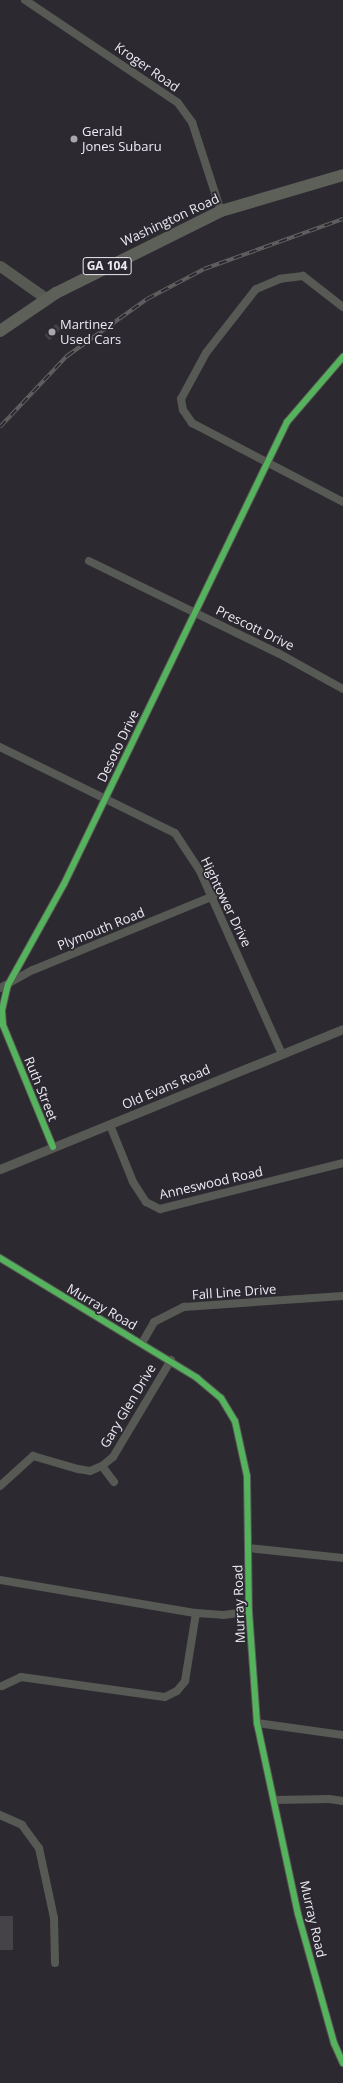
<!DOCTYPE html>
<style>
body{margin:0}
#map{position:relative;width:343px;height:2083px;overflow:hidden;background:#2c2a30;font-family:"Open Sans",sans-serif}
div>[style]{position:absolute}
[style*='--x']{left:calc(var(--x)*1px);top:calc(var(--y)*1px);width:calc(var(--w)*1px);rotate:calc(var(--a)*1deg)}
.building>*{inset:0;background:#454348;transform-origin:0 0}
.minor>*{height:8px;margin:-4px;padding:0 4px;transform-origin:4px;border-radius:4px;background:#575954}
.tertiary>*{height:9px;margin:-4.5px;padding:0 4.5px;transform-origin:4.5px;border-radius:4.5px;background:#575954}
.secondary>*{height:11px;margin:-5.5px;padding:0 5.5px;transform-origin:5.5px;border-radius:5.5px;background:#575a53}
.primary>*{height:12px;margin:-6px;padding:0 6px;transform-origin:6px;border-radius:6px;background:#5d6058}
.rail>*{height:4px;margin-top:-2px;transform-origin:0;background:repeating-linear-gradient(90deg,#2b2832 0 8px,#636363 0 16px);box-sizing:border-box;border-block:1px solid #636363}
.cycleway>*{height:6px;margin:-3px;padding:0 3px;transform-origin:3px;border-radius:3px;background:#56b35d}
.dots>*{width:11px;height:11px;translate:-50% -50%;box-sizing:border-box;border:2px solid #2b2832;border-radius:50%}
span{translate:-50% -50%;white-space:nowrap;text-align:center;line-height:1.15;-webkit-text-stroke:3.5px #2b2832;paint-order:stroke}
.shield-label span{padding:1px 3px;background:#2b2832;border:1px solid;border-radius:3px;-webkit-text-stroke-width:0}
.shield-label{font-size:12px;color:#edeaf1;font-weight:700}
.street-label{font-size:13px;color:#edeaf1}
.poi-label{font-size:13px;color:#edeaf1}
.left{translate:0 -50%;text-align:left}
</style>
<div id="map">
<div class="building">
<i style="left:56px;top:324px;width:7px;height:16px;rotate:45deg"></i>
<i style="left:0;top:1916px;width:13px;height:34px"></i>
</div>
<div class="minor">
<i style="--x:25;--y:0;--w:184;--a:33.9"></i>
<i style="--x:178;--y:103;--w:24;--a:54"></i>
<i style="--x:192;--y:122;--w:94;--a:72"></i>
<i style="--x:343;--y:307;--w:51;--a:-142.2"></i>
<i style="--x:303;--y:276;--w:23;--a:173"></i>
<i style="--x:280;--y:279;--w:26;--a:157"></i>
<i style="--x:256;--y:289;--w:81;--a:128"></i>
<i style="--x:206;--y:353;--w:52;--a:118.5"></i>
<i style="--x:181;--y:399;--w:11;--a:80"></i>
<i style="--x:183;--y:410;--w:16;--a:55"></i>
<i style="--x:192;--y:423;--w:170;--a:27.6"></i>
<i style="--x:89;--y:561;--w:210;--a:26"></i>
<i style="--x:278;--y:653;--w:74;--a:29"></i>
<i style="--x:0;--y:747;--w:195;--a:26.2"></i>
<i style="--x:175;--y:833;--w:45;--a:56.7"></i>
<i style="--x:200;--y:871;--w:198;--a:65.9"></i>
<i style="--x:0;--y:988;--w:38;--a:-29"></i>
<i style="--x:33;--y:970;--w:195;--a:-22.3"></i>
<i style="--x:110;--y:1125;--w:61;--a:68"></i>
<i style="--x:133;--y:1182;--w:24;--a:57"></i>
<i style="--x:146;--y:1202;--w:16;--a:27"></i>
<i style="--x:160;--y:1209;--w:189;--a:-14.1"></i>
<i style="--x:53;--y:1147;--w:132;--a:-112.3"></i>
<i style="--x:3;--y:1025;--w:15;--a:-94"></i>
<i style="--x:2;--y:1010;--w:26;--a:-77"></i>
<i style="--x:8;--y:985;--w:115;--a:-61"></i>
<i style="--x:64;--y:884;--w:513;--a:-64.23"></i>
<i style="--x:287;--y:422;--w:86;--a:-49.3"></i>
<i style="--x:0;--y:1258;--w:231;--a:31.3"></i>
<i style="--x:197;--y:1378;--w:31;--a:40"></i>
<i style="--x:221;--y:1398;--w:27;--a:59"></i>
<i style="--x:235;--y:1421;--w:56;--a:77.7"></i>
<i style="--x:247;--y:1476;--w:136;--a:89.2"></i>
<i style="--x:249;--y:1612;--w:111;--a:85.9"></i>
<i style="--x:257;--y:1723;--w:195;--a:77.9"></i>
<i style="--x:298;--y:1914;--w:134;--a:74.4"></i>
<i style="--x:334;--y:2043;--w:22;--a:66"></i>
<i style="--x:142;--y:1343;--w:24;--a:-60"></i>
<i style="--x:154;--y:1322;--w:34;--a:-27"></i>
<i style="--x:184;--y:1307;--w:159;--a:-4"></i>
<i style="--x:102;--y:1466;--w:20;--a:53"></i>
<i style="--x:0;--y:1486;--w:45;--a:-42.3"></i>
<i style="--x:33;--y:1456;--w:47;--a:16.1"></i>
<i style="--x:78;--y:1469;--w:12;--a:9"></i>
<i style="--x:90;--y:1471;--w:13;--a:-23"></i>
<i style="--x:102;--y:1466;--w:14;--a:-39"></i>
<i style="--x:113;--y:1457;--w:113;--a:-59.1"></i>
<i style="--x:248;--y:1548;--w:96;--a:6"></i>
<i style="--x:0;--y:1580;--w:199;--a:9.6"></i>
<i style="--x:196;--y:1613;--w:27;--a:4"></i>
<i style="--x:223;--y:1615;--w:26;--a:-7"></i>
<i style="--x:2;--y:1686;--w:21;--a:-25"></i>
<i style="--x:21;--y:1677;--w:145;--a:7.9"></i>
<i style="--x:165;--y:1697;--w:13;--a:-27"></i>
<i style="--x:177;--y:1691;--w:13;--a:-51"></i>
<i style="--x:185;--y:1681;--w:69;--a:-80.8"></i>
<i style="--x:257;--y:1723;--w:87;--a:7.9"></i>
<i style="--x:275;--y:1800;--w:54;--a:-1.1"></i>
<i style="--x:329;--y:1799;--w:14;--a:8"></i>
<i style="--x:0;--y:1815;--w:24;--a:24"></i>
<i style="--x:22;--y:1825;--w:29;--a:54"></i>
<i style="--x:39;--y:1848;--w:72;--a:77.9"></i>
<i style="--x:54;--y:1918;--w:45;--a:88.7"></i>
</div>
<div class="tertiary">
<i style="--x:0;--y:1169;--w:370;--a:-22.2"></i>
</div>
<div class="secondary">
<i style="--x:0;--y:266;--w:57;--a:35.1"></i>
</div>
<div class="primary">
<i style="--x:0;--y:331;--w:68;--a:-34.2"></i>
<i style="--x:56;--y:293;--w:184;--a:-26.4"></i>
<i style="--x:221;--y:211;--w:127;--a:-16.4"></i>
</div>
<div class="rail">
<i style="--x:0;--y:427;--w:98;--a:-46.7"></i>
<i style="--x:67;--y:356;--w:98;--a:-35.5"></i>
<i style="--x:147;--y:299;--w:64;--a:-27.8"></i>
<i style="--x:204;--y:269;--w:148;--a:-19.8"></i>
</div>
<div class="cycleway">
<i style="--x:53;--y:1147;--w:132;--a:-112.3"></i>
<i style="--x:3;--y:1025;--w:15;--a:-94"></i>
<i style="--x:2;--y:1010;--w:26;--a:-77"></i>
<i style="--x:8;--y:985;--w:115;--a:-61"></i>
<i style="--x:64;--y:884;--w:513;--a:-64.23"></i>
<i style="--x:287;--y:422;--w:86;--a:-49.3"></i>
<i style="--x:0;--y:1258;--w:231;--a:31.3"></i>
<i style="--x:197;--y:1378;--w:31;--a:40"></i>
<i style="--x:221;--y:1398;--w:27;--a:59"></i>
<i style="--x:235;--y:1421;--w:56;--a:77.7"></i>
<i style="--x:247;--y:1476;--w:136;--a:89.2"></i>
<i style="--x:249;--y:1612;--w:111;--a:85.9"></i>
<i style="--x:257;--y:1723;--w:195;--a:77.9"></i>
<i style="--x:298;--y:1914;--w:134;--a:74.4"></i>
<i style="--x:334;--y:2043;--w:22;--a:66"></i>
</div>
<div class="dots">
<i style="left:74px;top:139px;background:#a9a7ad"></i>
<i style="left:52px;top:332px;background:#a9a7ad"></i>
</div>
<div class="shield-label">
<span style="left:107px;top:266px">GA 104</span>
</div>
<div class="street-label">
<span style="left:147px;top:67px;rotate:35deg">Kroger Road</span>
<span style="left:170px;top:220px;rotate:-25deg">Washington Road</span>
<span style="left:255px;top:628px;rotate:26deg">Prescott Drive</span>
<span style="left:118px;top:746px;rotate:-64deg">Desoto Drive</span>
<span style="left:226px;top:902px;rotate:64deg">Hightower Drive</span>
<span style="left:101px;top:929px;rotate:-22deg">Plymouth Road</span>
<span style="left:166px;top:1087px;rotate:-23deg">Old Evans Road</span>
<span style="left:41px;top:1089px;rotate:68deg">Ruth Street</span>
<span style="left:211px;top:1183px;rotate:-13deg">Anneswood Road</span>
<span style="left:234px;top:1292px;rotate:-4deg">Fall Line Drive</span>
<span style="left:102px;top:1307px;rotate:30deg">Murray Road</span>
<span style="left:128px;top:1406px;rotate:-59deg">Gary Glen Drive</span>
<span style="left:239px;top:1604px;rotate:-92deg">Murray Road</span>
<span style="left:313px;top:1919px;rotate:77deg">Murray Road</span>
</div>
<div class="poi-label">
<span class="left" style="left:82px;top:139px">Gerald<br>Jones Subaru</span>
<span class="left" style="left:60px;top:332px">Martinez<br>Used Cars</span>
</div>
</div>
